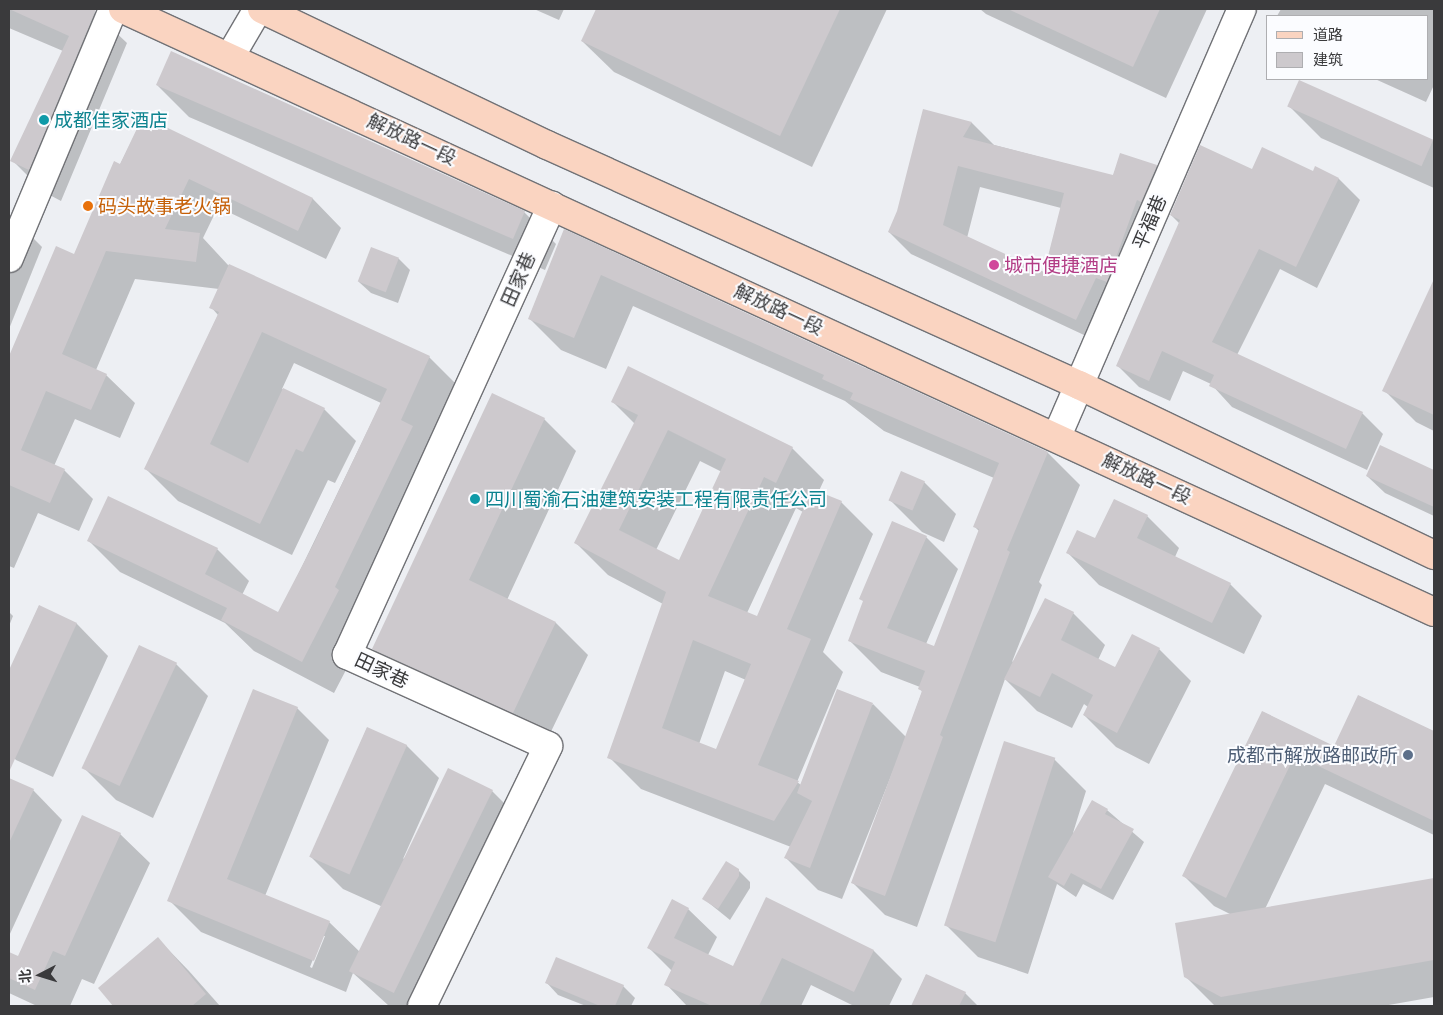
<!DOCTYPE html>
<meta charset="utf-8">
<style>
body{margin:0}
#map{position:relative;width:1443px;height:1015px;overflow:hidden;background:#edeff3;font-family:"Titillium Web","Noto Sans SC",sans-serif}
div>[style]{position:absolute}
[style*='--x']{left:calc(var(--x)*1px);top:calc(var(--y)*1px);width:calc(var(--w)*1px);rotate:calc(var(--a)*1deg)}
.shadow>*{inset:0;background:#0003}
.building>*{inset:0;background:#cdc9cd;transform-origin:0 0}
.roads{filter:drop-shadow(1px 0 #717276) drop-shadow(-1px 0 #717276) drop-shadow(0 1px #717276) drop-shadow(0 -1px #717276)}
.minor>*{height:28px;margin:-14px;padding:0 14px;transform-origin:14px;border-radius:14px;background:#fff}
.major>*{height:28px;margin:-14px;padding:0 14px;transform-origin:14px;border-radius:14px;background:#fad4c1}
.dots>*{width:14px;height:14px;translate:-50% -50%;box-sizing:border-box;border:2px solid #fbfcff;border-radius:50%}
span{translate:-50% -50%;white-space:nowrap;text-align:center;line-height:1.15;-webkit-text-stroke:4px #fbfcff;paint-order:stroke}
.culture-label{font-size:19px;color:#0d838f}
.left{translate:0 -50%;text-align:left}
.street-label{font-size:19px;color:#3a3a3c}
.food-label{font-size:19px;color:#c56008}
.hotel-label{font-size:19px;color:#b23c85}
.service-label{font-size:19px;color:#4e5e75}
.right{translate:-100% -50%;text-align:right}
.frame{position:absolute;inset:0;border:10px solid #3a3a3c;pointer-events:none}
.legend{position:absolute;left:1266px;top:15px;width:162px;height:65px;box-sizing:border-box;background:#fbfcff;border:1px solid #aeaeb1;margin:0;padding:6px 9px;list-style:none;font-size:15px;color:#3a3a3c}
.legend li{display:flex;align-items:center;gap:10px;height:25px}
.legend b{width:25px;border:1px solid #aeaeb1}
.north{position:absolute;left:15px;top:950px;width:50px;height:50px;-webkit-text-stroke:4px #fbfcff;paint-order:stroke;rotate:265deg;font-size:14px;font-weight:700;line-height:20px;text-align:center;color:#3a3a3c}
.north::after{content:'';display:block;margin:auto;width:18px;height:22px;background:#3a3a3c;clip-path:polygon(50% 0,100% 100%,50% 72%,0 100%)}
</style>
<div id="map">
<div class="shadow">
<i style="clip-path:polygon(9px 9px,91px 9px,127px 43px,61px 201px,44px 192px,12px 160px,63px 51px,9px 28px)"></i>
<i style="clip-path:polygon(534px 9px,564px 9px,559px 20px)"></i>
<i style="clip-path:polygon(597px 9px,887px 9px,812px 167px,614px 72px,582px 41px)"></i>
<i style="clip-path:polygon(980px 9px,1207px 9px,1166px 98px,986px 14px)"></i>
<i style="clip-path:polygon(1281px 9px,1434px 9px,1434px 85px,1426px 102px,1375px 79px,1427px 79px,1427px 16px,1277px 16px)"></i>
<i style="clip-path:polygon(157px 85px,524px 212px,556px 244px,545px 270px,189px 117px)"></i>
<i style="clip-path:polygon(1289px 106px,1433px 141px,1434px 188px,1321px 138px)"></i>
<i style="clip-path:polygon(evenodd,924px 111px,972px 123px,994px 145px,1113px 176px,1121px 154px,1157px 166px,1179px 188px,1099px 342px,911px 254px,889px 232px,899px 212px,924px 111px,980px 187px,1061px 208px,1044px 274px,967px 238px,980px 187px)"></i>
<i style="clip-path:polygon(143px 118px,313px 199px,341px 228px,326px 259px,218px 207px,203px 238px,228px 265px,429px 357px,461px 389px,371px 622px,334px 693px,254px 651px,225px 623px,120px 572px,88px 540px,217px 549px,249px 581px,242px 595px,279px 614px,381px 403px,294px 363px,282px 389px,324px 409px,356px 441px,335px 483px,328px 480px,292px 555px,178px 501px,146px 469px,218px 315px,211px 307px,219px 289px,135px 279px,96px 370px,106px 375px,135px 403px,120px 438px,75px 419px,54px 466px,64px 470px,93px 499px,79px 531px,38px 513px,14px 568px,9px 566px,9px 360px,56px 248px,75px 256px)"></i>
<i style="clip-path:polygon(1252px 171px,1313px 173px,1339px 179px,1360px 200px,1317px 288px,1280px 269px,1237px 355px,1362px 413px,1383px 434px,1367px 470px,1232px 407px,1211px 384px,1183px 371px,1170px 401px,1139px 387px,1118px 366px,1180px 224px,1171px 215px)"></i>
<i style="clip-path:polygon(9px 214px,42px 247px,9px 329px)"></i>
<i style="clip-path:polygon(evenodd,564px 231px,1048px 453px,1080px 485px,1039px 582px,1042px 585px,1012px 662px,1073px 613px,1105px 645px,1098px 660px,1116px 669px,1159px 649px,1191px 681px,1149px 764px,1116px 747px,1084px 715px,1088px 707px,1084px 704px,1072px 728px,1037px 711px,1005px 679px,917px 927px,885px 915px,853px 883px,895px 766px,842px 899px,818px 890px,786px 858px,791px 847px,641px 789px,609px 757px,663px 604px,608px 575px,576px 543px,635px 424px,612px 401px,792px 448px,824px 480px,818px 493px,841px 502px,873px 534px,823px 652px,843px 672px,797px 782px,801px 785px,873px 704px,906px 737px,922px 692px,920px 687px,881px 672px,849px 640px,926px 537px,958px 569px,926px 644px,935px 648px,980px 532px,975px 527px,994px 478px,884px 431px,845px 401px,633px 306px,606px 369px,561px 350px,529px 318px,564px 231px,700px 461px,722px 472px,679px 562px,656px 550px,700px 461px,564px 231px,796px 508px,803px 512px,758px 618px,747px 613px,796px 508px,564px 231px,725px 671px,746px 680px,717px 751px,699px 744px,725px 671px)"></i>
<i style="clip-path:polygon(371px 249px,399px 259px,410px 270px,398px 303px,371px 293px,359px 282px)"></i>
<i style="clip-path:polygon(1434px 282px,1434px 431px,1416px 422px,1384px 390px)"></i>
<i style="clip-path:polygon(493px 395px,544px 419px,576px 451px,507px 600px,556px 623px,588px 655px,545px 744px,405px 681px,373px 649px)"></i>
<i style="clip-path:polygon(1380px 447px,1434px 472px,1434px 516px,1385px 493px,1367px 476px)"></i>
<i style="clip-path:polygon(924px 482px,956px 514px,944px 542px,922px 532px,890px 500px)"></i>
<i style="clip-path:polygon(1147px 516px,1179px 548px,1175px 557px,1230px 584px,1262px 616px,1244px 654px,1099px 585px,1068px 553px)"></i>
<i style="clip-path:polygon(39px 606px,77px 624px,108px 656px,53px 777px,16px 760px,9px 753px,9px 673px)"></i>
<i style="clip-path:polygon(9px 612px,13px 616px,9px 626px)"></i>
<i style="clip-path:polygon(176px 664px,208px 696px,153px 818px,116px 800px,84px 768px)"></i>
<i style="clip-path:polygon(1359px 696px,1434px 732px,1434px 835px,1325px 784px,1265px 909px,1434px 880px,1434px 997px,1383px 1006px,1215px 1006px,1185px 976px,1232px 915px,1214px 906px,1184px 876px,1263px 712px,1335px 748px)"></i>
<i style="clip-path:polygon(evenodd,297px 708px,329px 740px,265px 896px,329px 922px,361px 953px,383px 907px,343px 889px,311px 857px,367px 728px,407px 746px,439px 778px,403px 859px,492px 791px,524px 823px,436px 1006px,389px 1006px,353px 973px,346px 992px,201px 932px,169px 900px,297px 708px,322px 936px,325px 936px,312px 968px,310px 967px,322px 936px)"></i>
<i style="clip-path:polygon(1054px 759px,1086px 791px,1073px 833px,1107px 810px,1144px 842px,1113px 900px,1083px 884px,1076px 897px,1057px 884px,1028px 974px,978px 957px,946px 925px)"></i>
<i style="clip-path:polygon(9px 779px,33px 790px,62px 820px,9px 936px)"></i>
<i style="clip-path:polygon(120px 834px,150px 863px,94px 984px,82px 979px,70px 1006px,37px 1006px,9px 993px,9px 953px,18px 958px)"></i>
<i style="clip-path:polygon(738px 870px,750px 882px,750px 888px,730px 920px,704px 899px)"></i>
<i style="clip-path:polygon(766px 899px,874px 951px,902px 979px,889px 1006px,854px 1006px,811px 985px,801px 1006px,687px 1006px,666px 984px,672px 971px,649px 948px,688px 909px,717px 937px,708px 955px,734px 967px)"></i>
<i style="clip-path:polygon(158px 939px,189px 971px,220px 1006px,115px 1006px,100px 988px)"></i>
<i style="clip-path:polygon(926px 975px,965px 993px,978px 1006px,912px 1006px)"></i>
<i style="clip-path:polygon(547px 983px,623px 986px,635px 998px,631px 1006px,586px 1006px,558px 995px)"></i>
</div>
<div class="building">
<i style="clip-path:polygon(9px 9px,96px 9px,29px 170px,10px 161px,69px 36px)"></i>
<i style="clip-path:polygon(596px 9px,840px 9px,780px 136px,581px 41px)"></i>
<i style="clip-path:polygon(1008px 9px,1160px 9px,1133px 67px)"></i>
<i style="clip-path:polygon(171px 51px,525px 211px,513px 239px,156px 85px)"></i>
<i style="left:1299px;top:80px;width:147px;height:29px;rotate:24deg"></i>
<i style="clip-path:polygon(evenodd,923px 109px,972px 122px,963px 137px,1113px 175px,1120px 153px,1157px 165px,1141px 202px,1137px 200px,1107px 282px,1096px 278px,1076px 320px,888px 232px,897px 211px,923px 109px,958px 166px,1064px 193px,1044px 272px,943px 225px,958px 166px)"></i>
<i style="clip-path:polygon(143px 116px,313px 198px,298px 231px,189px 179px,165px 229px,200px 233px,196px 262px,106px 251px,62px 354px,107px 374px,91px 410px,46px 391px,21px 450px,65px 469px,50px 503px,9px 485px,9px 356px,56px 246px,74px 254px,114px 161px,120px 164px)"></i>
<i style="clip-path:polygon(1200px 145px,1252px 169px,1262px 147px,1313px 171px,1315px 166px,1339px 178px,1296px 267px,1259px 249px,1212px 342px,1363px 412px,1346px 449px,1209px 386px,1214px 375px,1162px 351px,1149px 381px,1116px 366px,1180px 220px,1170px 215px)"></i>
<i style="clip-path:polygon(564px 229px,1048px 452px,1007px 550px,1010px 552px,940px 735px,943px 737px,885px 896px,851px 883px,922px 691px,918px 689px,925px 671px,848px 641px,863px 601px,859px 599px,892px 521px,927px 536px,887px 628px,934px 646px,979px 529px,973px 527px,999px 463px,850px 399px,853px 393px,822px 379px,824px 375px,601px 275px,574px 338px,528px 319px)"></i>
<i style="left:371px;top:247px;width:30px;height:37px;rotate:21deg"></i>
<i style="clip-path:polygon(229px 264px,430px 356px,401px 420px,413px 426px,335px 587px,339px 590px,302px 662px,221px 620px,227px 608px,87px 541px,108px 496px,218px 548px,205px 574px,278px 612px,314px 543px,387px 389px,262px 332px,210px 444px,248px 463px,283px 388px,325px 408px,303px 452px,296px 449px,260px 524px,144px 469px,219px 312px,209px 308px)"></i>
<i style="clip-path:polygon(1434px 279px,1434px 415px,1382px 391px)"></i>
<i style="clip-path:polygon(evenodd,628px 366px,793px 447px,776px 483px,764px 477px,708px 596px,757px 616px,812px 489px,842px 501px,787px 629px,811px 639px,758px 765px,799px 781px,774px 821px,607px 758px,666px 592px,574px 543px,638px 415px,611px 402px,628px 366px,668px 430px,726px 459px,679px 560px,619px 530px,668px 430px,628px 366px,693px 640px,751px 664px,716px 749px,662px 728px,693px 640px)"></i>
<i style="clip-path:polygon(492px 393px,545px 418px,469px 580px,556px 622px,513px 713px,372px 649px)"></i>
<i style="clip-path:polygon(1380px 445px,1434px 470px,1434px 507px,1366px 476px)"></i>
<i style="left:901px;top:471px;width:26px;height:32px;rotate:23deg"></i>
<i style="clip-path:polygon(1114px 499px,1148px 515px,1137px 538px,1231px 583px,1212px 623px,1066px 553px,1077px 530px,1095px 538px)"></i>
<i style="clip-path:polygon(1045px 598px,1074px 612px,1061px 640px,1115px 667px,1132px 634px,1160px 648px,1117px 733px,1083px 715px,1093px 695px,1052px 673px,1040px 697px,1004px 679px)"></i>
<i style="clip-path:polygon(39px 605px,77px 623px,9px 772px,9px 670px)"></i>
<i style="left:139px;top:645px;width:42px;height:136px;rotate:25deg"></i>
<i style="clip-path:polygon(253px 689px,298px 707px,227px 879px,330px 921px,314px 961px,167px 901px)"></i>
<i style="clip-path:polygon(837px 689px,873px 703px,810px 868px,784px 858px,812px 801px,797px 793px)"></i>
<i style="clip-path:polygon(1358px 695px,1434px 731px,1434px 821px,1295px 755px,1226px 898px,1182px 876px,1262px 711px,1334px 746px)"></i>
<i style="left:367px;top:727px;width:44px;height:142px;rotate:24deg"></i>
<i style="left:1004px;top:741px;width:54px;height:194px;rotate:18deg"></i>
<i style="left:448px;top:768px;width:50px;height:226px;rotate:26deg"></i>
<i style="clip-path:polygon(9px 778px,34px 789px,9px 843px)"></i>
<i style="clip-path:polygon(1092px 800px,1108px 809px,1105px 814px,1134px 829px,1101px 889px,1071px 873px,1064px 886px,1048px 877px)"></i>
<i style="clip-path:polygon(82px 815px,121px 833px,65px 956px,53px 951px,35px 990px,9px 978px,9px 952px,18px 956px)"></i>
<i style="clip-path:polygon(726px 861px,739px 869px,739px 876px,718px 909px,702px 899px)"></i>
<i style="clip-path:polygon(1434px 878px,1434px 960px,1221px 997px,1184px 977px,1175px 923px)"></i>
<i style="clip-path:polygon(766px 897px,874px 950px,854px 992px,782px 958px,759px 1006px,712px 1006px,664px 985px,675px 962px,647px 948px,672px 899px,689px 908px,674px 938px,733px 966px)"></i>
<i style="clip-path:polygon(158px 937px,206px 994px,192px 1006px,113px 1006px,98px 988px)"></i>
<i style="clip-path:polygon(556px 957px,624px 985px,615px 1006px,600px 1006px,545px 983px)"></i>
<i style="clip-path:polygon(926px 974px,966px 992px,959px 1006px,911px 1006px)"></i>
</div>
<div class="roads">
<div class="minor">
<i style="--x:231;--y:55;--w:53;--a:-59.6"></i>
<i style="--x:9;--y:258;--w:270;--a:-67.3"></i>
<i style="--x:1057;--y:436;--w:465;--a:-66.6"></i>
<i style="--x:422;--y:1006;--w:289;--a:-64.1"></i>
<i style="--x:548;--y:746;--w:221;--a:-155.6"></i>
<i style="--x:347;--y:655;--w:494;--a:-65.5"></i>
</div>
<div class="major">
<i style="--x:123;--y:9;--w:1443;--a:24.7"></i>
<i style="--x:262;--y:9;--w:316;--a:25.5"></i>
<i style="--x:547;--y:145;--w:584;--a:24.28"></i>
<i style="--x:1079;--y:385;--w:394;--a:25.6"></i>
</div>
</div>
<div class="dots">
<i style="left:44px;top:120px;background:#0f9aa8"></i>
<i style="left:88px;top:206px;background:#e8710a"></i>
<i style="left:994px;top:265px;background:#d1479c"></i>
<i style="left:475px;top:499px;background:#0f9aa8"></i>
<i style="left:1408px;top:755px;background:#5c6f8a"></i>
</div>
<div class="culture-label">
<span class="left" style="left:54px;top:120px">成都佳家酒店</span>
<span class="left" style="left:485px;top:499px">四川蜀渝石油建筑安装工程有限责任公司</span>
</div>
<div class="street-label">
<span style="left:412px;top:139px;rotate:25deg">解放路一段</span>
<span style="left:1149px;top:222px;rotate:-67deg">平福巷</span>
<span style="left:518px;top:279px;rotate:-66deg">田家巷</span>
<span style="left:779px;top:309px;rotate:25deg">解放路一段</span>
<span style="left:1147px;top:478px;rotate:25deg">解放路一段</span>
<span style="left:382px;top:670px;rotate:25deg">田家巷</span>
</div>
<div class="food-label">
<span class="left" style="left:98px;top:206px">码头故事老火锅</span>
</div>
<div class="hotel-label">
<span class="left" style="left:1004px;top:265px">城市便捷酒店</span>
</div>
<div class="service-label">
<span class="right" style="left:1398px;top:755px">成都市解放路邮政所</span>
</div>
<div class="frame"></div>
<ul class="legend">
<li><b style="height:6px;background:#fad4c1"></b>道路</li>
<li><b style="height:14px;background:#cdc9cd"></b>建筑</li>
</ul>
<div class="north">北</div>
</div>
